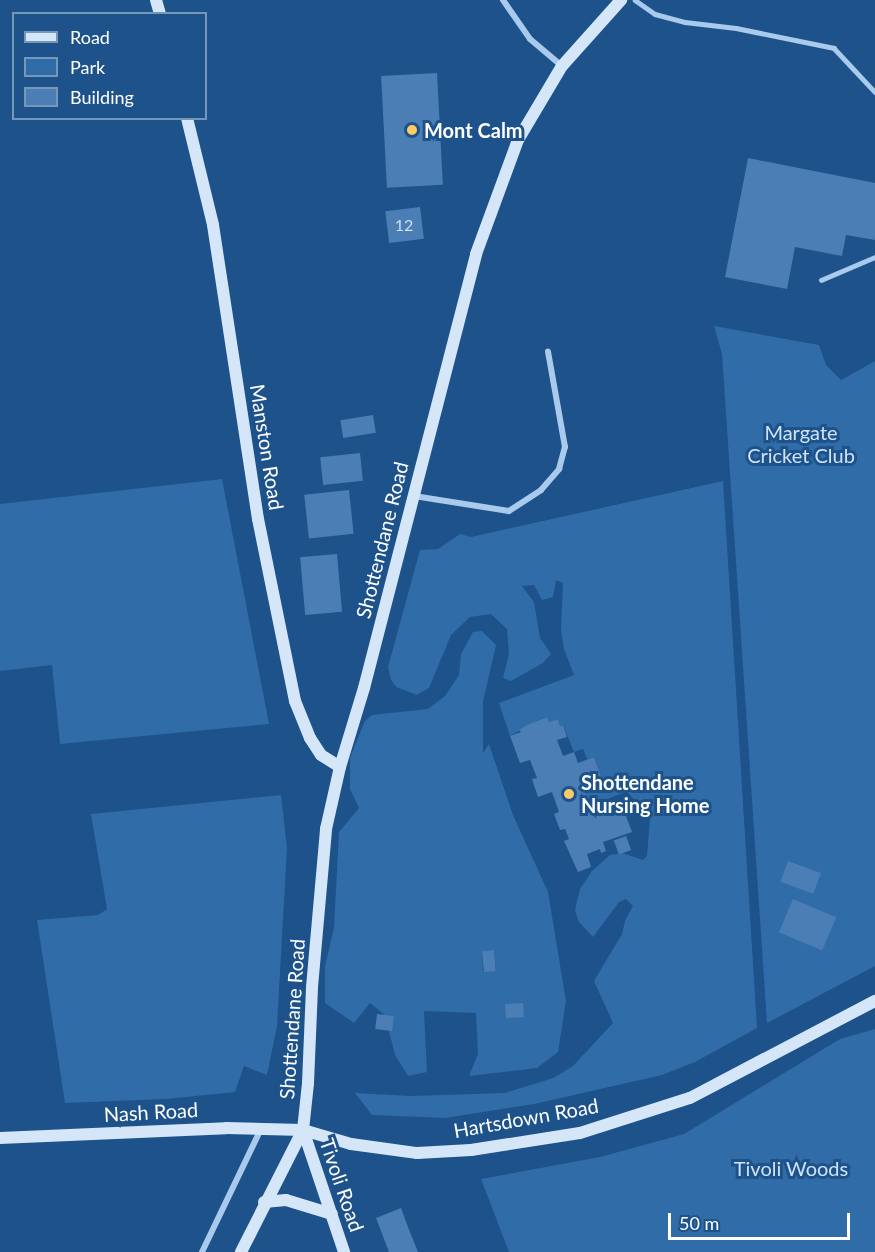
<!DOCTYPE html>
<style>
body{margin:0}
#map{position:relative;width:875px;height:1252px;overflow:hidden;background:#1d528b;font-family:Lato,sans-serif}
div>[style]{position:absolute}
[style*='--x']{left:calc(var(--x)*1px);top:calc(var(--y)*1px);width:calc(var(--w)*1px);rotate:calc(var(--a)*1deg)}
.green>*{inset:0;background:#306ca8}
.building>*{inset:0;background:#4a7eb5;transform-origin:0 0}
.lane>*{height:4.5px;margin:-2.25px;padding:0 2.25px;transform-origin:2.25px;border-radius:2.25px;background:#a9caec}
.street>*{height:6px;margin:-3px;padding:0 3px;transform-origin:3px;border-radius:3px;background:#a9caec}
.secondary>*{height:12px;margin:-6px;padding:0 6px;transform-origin:6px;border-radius:6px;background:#d5e6f9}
.dots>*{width:16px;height:16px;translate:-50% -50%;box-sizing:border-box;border:3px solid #1d528b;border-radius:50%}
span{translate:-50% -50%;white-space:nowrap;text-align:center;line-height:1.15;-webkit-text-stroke:6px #1d528b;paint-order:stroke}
.number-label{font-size:16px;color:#d2dfec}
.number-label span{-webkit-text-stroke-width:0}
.poi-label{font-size:20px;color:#fff;font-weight:700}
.left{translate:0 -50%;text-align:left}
.park-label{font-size:20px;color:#cee3f9}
.street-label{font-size:20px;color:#fff}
.legend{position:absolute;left:12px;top:12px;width:195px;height:108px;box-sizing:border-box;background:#1d528b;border:2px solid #7797b9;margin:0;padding:8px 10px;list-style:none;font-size:18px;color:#fff}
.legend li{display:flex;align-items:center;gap:12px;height:30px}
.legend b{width:30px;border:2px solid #7797b9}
.scale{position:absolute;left:668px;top:1213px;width:182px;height:27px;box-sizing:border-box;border:3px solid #fff;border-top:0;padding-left:8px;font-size:18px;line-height:21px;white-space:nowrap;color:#fff;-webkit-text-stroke:4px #1d528b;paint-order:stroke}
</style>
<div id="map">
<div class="green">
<i style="clip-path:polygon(714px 326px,819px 345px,826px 365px,841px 380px,875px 361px,875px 966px,767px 1023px,722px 354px)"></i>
<i style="clip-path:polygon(222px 479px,269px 724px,60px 744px,52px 665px,0 671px,0 504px)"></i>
<i style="clip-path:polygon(723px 481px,757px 1028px,695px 1062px,662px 1075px,534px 1104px,445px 1118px,372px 1115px,355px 1093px,411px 1096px,505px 1093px,553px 1078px,573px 1066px,613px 1023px,594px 981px,622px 934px,625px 921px,633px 906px,626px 899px,619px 902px,593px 937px,579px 922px,575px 910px,580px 889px,592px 871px,610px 855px,622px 853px,643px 860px,647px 856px,650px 818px,625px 789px,625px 792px,589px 806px,582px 785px,602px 777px,594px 757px,587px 759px,583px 749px,574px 752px,563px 725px,560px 726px,558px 719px,549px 722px,546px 717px,537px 721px,510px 736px,499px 703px,574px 675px,564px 649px,561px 629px,563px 583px,556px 580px,553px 597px,542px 600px,534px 585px,522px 586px,534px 602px,540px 638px,551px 654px,543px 663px,511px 681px,503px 678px,509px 654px,507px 629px,491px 614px,470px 617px,451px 635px,429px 688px,417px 695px,396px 687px,391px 680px,388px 667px,420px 550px,438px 549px,460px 534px,471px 537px)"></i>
<i style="clip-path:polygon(evenodd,482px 631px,496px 645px,483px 702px,483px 753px,489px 744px,513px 815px,548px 892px,566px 1001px,558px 1052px,537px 1068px,469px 1076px,478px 1054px,476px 1013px,424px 1011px,427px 1072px,408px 1076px,395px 1055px,385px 1015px,370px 1003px,354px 1023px,325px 1003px,325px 966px,334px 928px,339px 832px,359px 808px,350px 789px,350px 758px,365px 721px,372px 715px,428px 709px,445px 696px,459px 675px,461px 654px,473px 632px,482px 631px,494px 950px,496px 971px,483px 971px,482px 951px,494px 950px)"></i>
<i style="clip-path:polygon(281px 795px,287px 848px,277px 1026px,267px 1075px,244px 1066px,235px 1092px,166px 1099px,65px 1103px,37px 920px,98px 915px,107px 909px,91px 814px)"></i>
<i style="clip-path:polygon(875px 1029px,875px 1252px,509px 1252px,481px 1179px,600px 1157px,684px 1134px,840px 1039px)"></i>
</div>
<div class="building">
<i style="left:437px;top:73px;width:112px;height:56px;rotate:87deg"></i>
<i style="clip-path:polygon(748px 158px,875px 183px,875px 240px,846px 235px,842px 256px,795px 247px,787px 289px,725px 277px)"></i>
<i style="left:420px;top:207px;width:32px;height:35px;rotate:83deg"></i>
<i style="left:373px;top:415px;width:18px;height:33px;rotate:81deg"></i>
<i style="left:360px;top:453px;width:28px;height:40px;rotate:84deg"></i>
<i style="left:349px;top:490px;width:44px;height:45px;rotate:84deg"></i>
<i style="left:337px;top:554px;width:58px;height:37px;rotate:85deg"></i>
<i style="clip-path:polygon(547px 717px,549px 722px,558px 719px,560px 726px,563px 725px,567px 737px,557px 740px,563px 756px,574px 752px,578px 763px,594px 757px,602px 778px,582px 785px,591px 811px,620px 800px,632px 832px,603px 842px,606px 851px,601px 853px,600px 849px,587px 854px,591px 867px,578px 872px,564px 841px,569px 839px,565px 829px,560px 830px,554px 814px,559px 812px,552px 792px,538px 797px,532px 779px,537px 778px,530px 760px,520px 763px,510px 736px,521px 732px,519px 730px,527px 725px)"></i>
<i style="left:626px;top:836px;width:15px;height:13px;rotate:70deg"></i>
<i style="left:788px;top:861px;width:35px;height:22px;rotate:20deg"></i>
<i style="left:793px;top:899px;width:47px;height:36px;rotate:23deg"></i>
<i style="left:494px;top:950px;width:21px;height:12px;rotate:85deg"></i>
<i style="left:523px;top:1003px;width:14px;height:18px;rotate:86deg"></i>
<i style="left:377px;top:1014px;width:17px;height:15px;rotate:7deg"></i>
<i style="clip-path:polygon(401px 1208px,408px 1227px,418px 1252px,389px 1252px,376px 1218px)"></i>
</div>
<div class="lane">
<i style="--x:635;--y:0;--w:24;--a:35"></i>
<i style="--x:655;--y:14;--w:31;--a:15"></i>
<i style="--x:685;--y:22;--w:51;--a:6.7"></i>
<i style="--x:736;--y:28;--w:100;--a:11.5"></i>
<i style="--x:834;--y:48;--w:60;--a:47"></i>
<i style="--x:821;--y:280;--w:59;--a:-23.1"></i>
</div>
<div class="street">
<i style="--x:503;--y:0;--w:47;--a:55.3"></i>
<i style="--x:530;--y:39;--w:42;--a:40.2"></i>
<i style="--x:414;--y:496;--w:96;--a:9"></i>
<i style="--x:509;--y:511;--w:38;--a:-33"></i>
<i style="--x:541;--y:490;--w:28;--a:-49"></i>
<i style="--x:559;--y:469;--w:23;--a:-75"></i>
<i style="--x:565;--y:447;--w:97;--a:-100.1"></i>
<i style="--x:202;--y:1252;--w:134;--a:-64.4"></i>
</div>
<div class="secondary">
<i style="--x:156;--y:0;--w:15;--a:74"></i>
<i style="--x:187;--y:118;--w:110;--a:76.3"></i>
<i style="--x:213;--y:225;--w:297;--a:81.3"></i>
<i style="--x:258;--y:519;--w:186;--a:78.5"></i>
<i style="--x:295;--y:701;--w:40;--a:68"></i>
<i style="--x:310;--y:738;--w:20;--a:57"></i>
<i style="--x:321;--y:755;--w:22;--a:32"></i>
<i style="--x:303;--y:1130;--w:129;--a:71.4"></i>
<i style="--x:0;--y:1138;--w:226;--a:-2.5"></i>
<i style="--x:226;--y:1128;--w:77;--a:1.5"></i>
<i style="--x:303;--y:1130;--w:50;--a:16.3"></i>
<i style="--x:351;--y:1144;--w:67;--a:7.8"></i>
<i style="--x:417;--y:1153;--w:54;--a:-3.2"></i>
<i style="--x:471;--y:1150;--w:110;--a:-8.9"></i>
<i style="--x:580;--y:1133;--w:115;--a:-17.7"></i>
<i style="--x:690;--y:1098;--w:209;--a:-27.7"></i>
<i style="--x:264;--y:1202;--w:22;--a:-5"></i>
<i style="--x:286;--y:1200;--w:48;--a:16.9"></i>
<i style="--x:241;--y:1252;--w:137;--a:-63.1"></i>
<i style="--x:303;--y:1130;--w:47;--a:-83.9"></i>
<i style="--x:308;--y:1083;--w:96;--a:-87.6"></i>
<i style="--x:312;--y:987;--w:159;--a:-84.9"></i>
<i style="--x:326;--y:829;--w:64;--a:-77.3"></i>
<i style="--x:340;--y:767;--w:83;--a:-73.1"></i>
<i style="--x:364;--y:688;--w:448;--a:-75.5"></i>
<i style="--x:476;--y:254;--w:121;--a:-69.8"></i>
<i style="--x:518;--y:140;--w:86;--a:-59.3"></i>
<i style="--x:562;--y:66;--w:89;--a:-48.2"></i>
</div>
<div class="dots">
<i style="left:412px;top:130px;background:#fccb67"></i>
<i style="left:569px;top:794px;background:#fccb67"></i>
</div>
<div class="number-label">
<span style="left:404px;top:225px">12</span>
</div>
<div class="poi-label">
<span class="left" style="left:424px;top:130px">Mont Calm</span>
<span class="left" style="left:581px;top:794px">Shottendane<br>Nursing Home</span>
</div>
<div class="park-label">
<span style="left:801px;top:444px">Margate<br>Cricket Club</span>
<span style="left:791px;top:1168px">Tivoli Woods</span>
</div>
<div class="street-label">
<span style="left:267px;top:447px;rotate:81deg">Manston Road</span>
<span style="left:382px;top:540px;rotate:-76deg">Shottendane Road</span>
<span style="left:292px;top:1019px;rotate:-86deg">Shottendane Road</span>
<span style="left:151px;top:1112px;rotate:-3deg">Nash Road</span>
<span style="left:526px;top:1118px;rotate:-10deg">Hartsdown Road</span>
<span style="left:342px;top:1185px;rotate:71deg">Tivoli Road</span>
</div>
<ul class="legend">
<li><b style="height:8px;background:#d5e6f9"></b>Road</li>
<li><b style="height:16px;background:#306ca8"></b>Park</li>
<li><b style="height:16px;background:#4a7eb5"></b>Building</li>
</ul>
<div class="scale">50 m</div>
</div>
